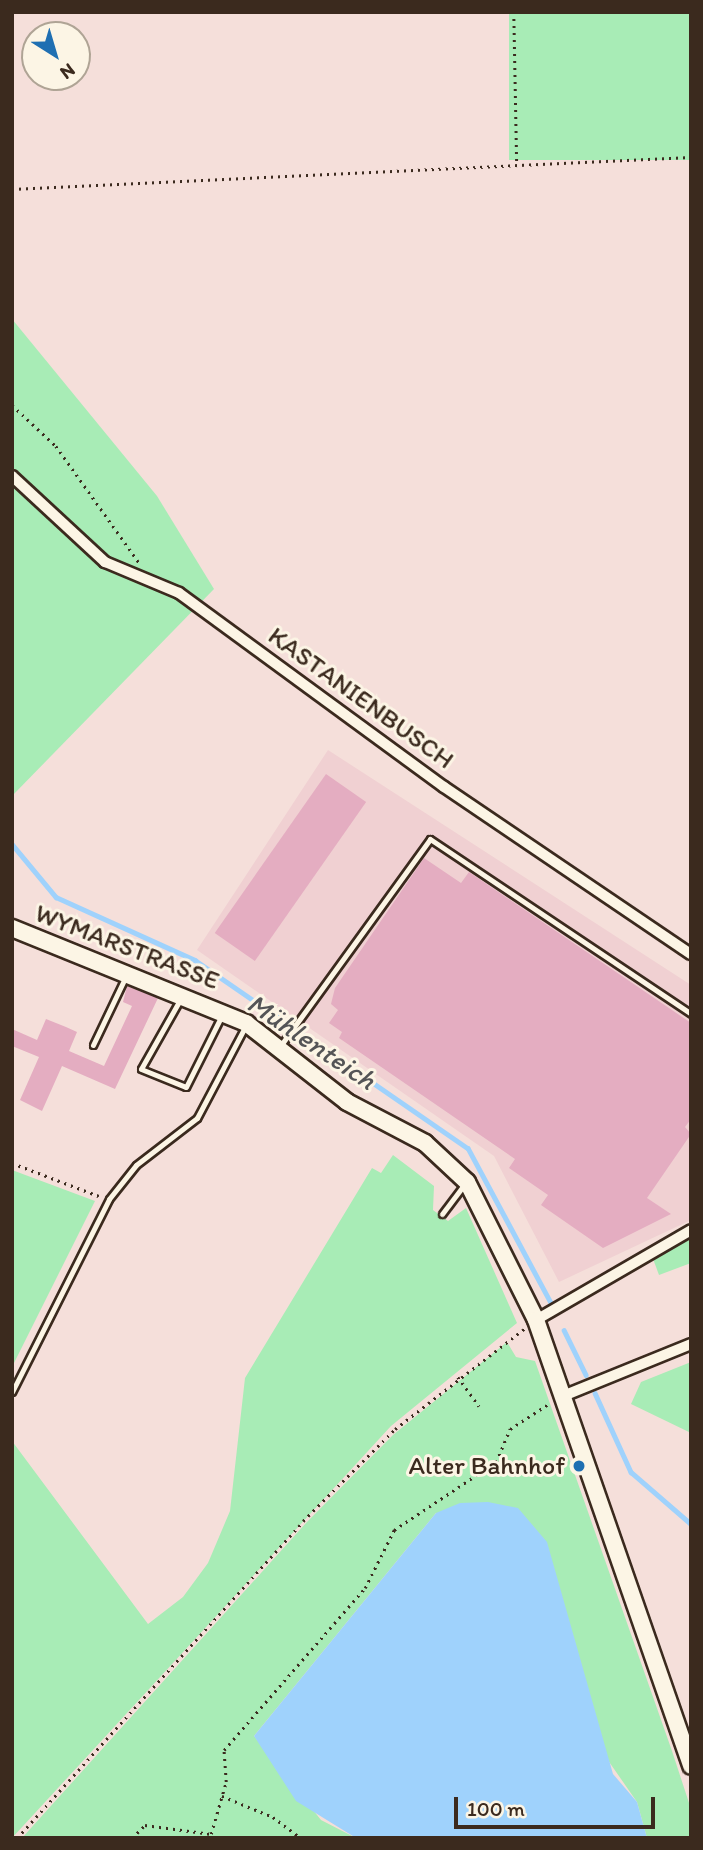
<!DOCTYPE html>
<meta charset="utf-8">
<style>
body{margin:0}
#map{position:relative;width:703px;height:1850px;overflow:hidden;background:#f5dfda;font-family:Itim,sans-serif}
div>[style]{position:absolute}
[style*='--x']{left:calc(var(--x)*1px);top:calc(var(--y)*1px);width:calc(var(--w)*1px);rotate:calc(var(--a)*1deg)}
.built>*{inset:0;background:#f0d0d2}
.green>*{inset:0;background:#a8ecb6;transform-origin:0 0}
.water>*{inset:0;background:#9fd2fc}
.stream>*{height:4.5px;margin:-2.25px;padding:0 2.25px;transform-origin:2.25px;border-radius:2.25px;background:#9fd2fc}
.building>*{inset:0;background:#e4adc1;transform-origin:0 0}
.path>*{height:2.5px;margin-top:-1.25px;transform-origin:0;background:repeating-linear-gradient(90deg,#3b2a1e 0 2px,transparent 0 7px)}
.roads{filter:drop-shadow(2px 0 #3b2a1e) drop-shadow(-2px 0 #3b2a1e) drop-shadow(0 2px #3b2a1e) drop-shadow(0 -2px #3b2a1e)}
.lane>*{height:5px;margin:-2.5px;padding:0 2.5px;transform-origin:2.5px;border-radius:2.5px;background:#fcf5e5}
.street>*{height:10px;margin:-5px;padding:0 5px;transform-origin:5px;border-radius:5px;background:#fcf5e5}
.secondary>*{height:16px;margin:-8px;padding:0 8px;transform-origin:8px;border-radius:8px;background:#fcf5e5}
.dots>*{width:19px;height:19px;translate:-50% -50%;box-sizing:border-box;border:4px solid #fcf5e5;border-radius:50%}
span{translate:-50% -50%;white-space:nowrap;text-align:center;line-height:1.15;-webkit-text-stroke:6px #fcf5e5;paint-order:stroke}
.street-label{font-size:26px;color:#3b2a1e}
.poi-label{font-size:26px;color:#3b2a1e}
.right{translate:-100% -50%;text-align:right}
.water-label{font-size:28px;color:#545456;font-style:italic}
.frame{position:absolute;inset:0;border:14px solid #3b2a1e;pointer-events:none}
.north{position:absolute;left:21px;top:21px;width:70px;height:70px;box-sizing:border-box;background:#fcf5e5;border:2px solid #afa495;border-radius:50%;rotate:143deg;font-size:19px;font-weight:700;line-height:28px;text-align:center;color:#3b2a1e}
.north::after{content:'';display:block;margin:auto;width:24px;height:32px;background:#1f6fb2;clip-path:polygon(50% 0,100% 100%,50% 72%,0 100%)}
.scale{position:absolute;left:454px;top:1797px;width:201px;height:32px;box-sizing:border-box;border:4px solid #3b2a1e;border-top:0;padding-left:9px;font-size:21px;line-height:24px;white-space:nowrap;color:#3b2a1e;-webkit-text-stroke:5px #fcf5e5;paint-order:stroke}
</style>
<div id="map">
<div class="built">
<i style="clip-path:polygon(328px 750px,691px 985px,691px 1220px,559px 1282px,494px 1156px,197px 950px)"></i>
</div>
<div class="green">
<i style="left:509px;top:12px;width:182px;height:148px"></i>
<i style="clip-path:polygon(12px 319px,157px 496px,214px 589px,12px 796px)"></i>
<i style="clip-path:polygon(393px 1155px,434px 1186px,433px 1210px,448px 1221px,466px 1208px,517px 1323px,391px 1426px,12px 1838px,12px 1441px,148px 1624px,183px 1597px,208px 1563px,230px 1511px,245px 1378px,372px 1168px,381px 1173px)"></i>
<i style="clip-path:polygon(12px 1170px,95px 1201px,12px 1367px)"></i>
<i style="clip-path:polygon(691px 1239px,691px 1263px,659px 1275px,652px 1256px)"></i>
<i style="clip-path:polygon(507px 1342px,516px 1357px,535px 1361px,672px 1751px,691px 1809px,691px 1838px,647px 1838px,637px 1802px,436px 1513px,254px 1736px,321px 1820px,356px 1838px,22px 1838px,306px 1523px,393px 1435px)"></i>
<i style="clip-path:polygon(691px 1362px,691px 1433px,631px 1404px,641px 1382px)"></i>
</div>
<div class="water">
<i style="clip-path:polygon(488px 1502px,518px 1508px,547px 1542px,613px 1774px,637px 1802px,647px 1838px,356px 1838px,296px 1801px,254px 1736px,436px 1513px,460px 1503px)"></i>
</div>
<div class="stream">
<i style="--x:12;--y:844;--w:69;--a:50.3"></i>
<i style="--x:56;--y:897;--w:153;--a:24.4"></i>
<i style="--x:195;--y:960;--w:331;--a:34.6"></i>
<i style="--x:468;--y:1148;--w:174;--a:61.8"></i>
<i style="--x:564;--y:1330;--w:50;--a:63.9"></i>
<i style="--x:595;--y:1393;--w:87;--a:65.5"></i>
<i style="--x:631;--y:1472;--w:79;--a:40.9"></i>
</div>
<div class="building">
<i style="left:326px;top:774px;width:49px;height:194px;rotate:35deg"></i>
<i style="clip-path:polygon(424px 858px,461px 883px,469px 872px,691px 1023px,691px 1119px,685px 1127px,691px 1134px,647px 1198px,671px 1214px,603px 1248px,541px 1205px,548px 1195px,509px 1168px,515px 1159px,339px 1038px,342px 1032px,329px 1023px,338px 1010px,331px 1004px,335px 988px)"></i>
<i style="clip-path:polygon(127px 986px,158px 998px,115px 1089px,62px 1066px,42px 1111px,20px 1100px,39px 1057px,12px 1046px,12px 1029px,37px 1040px,46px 1019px,66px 1027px,77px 1032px,69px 1051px,104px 1066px,132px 1006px,123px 1002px)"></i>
</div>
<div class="path">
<i style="--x:514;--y:12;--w:152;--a:88.9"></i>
<i style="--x:12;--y:189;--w:680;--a:-2.7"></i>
<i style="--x:12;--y:405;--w:60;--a:43"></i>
<i style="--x:56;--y:446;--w:146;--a:54.5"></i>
<i style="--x:12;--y:1163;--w:93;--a:20.8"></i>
<i style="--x:458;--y:1377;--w:36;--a:54"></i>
<i style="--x:222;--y:1796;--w:55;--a:22.4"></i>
<i style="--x:273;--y:1817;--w:35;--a:37"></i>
<i style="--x:17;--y:1838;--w:427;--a:-47.9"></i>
<i style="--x:303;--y:1521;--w:130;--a:-45"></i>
<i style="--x:395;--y:1429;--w:165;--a:-37.8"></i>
<i style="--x:132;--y:1838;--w:18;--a:-45"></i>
<i style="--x:145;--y:1825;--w:67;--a:7.8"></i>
<i style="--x:211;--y:1834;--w:54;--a:-73.9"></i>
<i style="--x:226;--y:1782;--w:32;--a:-94"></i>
<i style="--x:224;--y:1750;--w:215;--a:-49"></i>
<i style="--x:365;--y:1588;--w:65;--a:-63.4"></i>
<i style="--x:394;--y:1530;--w:123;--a:-33.7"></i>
<i style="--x:496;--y:1462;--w:36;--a:-67"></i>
<i style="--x:510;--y:1429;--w:48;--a:-33"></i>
</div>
<div class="roads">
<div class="lane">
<i style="--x:181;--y:998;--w:81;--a:119.4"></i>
<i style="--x:141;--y:1069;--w:48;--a:21.8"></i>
<i style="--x:186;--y:1087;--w:80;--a:-63.4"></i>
<i style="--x:93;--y:1045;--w:74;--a:-64.5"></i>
<i style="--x:281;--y:1045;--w:254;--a:-54.1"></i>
<i style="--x:430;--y:839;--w:314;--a:33.8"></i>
<i style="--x:442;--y:1214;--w:38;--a:-53"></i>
<i style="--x:12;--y:1392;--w:216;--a:-63.3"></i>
<i style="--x:109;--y:1199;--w:43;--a:-51.5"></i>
<i style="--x:136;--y:1165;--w:77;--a:-37.6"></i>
<i style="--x:197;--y:1118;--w:105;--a:-62.2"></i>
</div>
<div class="street">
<i style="--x:12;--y:476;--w:127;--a:42.8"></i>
<i style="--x:105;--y:562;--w:80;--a:22.7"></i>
<i style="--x:179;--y:593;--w:328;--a:36.2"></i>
<i style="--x:444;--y:787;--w:298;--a:34.1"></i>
<i style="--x:536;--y:1320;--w:179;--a:-30.1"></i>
<i style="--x:563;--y:1396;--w:138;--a:-22.1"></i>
</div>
<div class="secondary">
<i style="--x:12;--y:928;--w:253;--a:22.1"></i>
<i style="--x:246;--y:1023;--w:128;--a:38"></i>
<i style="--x:347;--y:1102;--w:88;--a:27.7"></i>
<i style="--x:425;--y:1143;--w:57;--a:42.9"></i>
<i style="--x:467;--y:1182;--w:154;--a:63.4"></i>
<i style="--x:536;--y:1320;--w:472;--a:70.8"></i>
</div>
</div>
<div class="dots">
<i style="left:579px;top:1466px;background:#1f6fb2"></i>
</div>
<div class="street-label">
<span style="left:361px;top:698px;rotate:36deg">KASTANIENBUSCH</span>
<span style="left:127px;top:947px;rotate:21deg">WYMARSTRASSE</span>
</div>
<div class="poi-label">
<span class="right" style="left:565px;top:1466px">Alter Bahnhof</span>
</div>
<div class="water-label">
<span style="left:312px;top:1041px;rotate:34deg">Mühlenteich</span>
</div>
<div class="frame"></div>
<div class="north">N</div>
<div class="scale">100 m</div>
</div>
